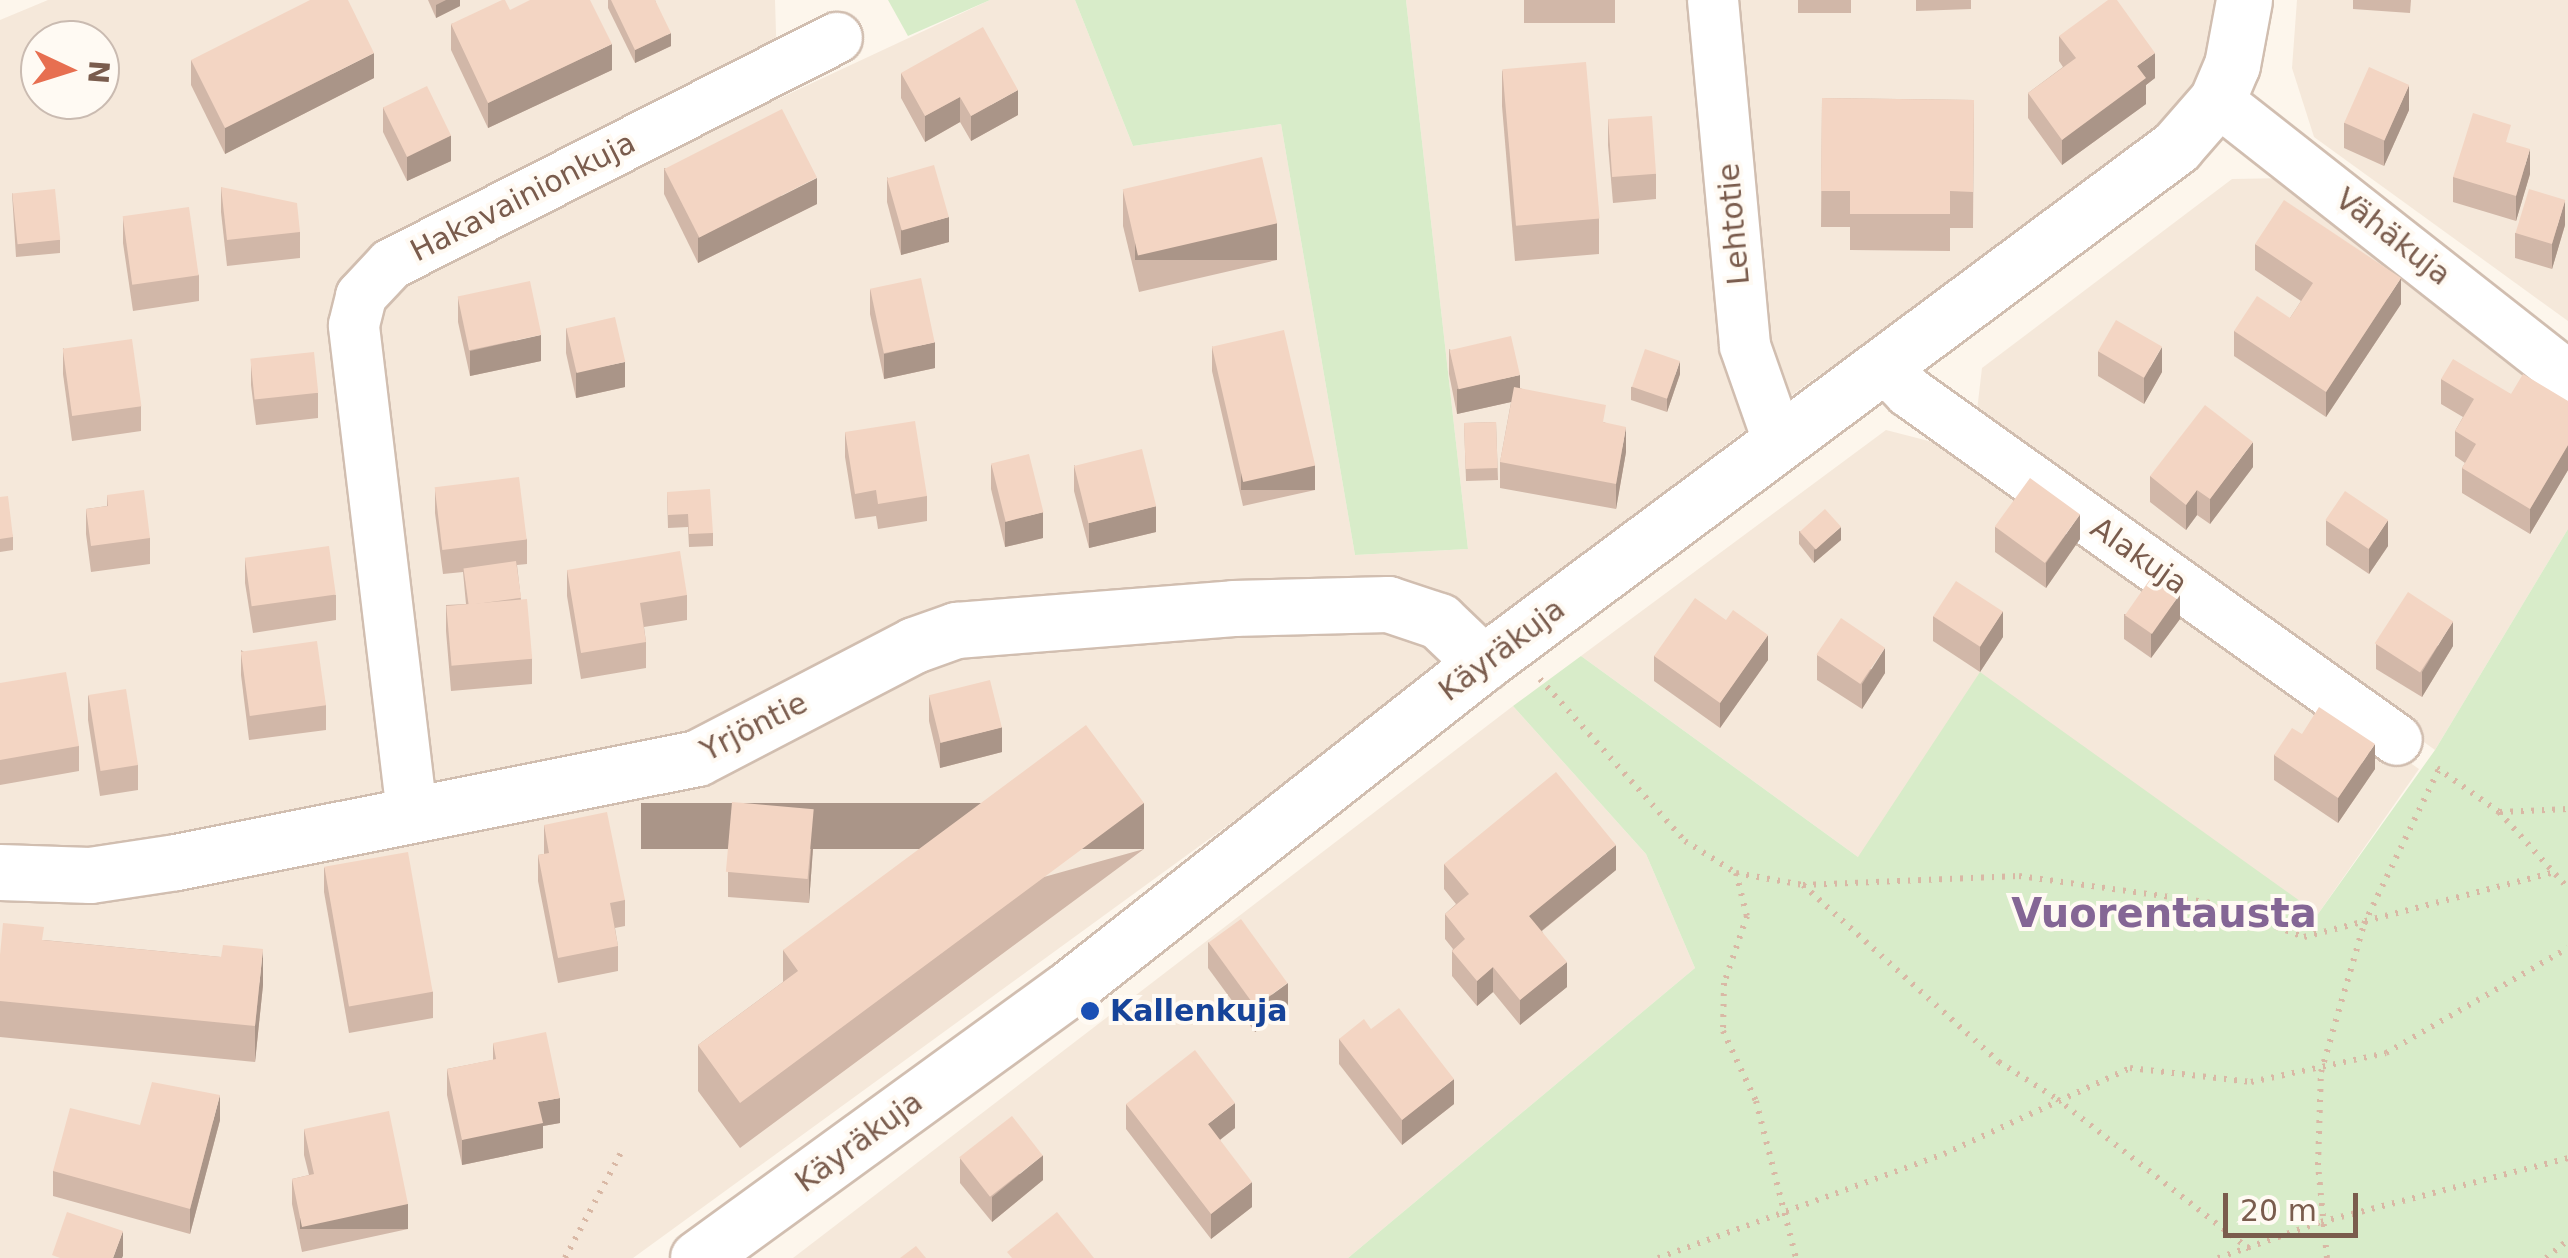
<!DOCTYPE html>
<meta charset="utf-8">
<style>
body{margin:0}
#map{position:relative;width:2568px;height:1258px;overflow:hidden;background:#fdf6ec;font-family:"DejaVu Sans",sans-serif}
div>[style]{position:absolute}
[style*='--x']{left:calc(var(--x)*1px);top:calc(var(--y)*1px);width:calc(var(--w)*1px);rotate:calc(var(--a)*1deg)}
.residential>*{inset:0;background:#f5e8da}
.green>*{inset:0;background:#d8ecc9}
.path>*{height:6px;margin-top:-3px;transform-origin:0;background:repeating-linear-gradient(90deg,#d9b8a5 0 2.5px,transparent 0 10.5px)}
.roads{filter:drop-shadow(2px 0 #d1beb0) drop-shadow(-2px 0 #d1beb0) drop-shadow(0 2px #d1beb0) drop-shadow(0 -2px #d1beb0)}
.street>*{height:50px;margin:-25px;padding:0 25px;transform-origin:25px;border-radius:25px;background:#fff}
.secondary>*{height:55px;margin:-27.5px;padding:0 27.5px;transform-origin:27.5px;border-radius:27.5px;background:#fff}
.wall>*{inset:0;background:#d1b7a8;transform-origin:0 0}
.shaded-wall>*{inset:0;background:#aa9588;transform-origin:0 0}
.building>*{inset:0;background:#f3d5c3;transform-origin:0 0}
.dots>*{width:28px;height:28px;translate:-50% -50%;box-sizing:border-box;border:5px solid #fffaf3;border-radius:50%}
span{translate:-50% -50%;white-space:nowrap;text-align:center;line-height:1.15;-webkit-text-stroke:8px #fffaf3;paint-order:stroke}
.street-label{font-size:30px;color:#7a5c4d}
.transit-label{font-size:30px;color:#164399;font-weight:700}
.left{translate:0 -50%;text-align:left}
.district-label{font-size:40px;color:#846695;font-weight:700}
.north{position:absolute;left:20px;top:20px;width:100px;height:100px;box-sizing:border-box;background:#fffaf3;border:2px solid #cabbb1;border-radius:50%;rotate:94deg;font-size:28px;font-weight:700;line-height:40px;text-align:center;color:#7a5c4d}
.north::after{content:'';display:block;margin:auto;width:35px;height:45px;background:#e76f51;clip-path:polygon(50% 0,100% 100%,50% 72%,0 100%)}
.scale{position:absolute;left:2223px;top:1193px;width:135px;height:45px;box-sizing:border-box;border:5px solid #7a5c4d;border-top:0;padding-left:12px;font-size:30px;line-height:35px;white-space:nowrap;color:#7a5c4d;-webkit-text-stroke:8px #fffaf3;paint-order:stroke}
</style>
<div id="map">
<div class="residential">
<i style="clip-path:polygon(evenodd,48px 0,775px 0,778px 99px,990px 0,1075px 0,1133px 146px,1281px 124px,1355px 555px,1468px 549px,1406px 0,2216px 0,2215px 31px,2188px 97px,2123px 161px,2001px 254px,1808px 383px,1523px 598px,1436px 674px,633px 1258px,0 1258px,0 20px,48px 0,40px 40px,100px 40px,100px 100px,40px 100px,40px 40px)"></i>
<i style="clip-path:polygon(2297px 0,2568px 0,2568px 321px,2314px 137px,2292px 68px)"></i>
<i style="clip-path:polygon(2292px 178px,2568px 387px,2568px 529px,2435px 750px,1976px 419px,1982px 368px,2232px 179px)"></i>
<i style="clip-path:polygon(1886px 430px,1952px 447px,2419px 769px,2318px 914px,1858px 857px,1581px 656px)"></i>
<i style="clip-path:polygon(1513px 706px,1646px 854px,1695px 968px,1348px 1258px,793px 1258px)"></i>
</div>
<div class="green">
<i style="clip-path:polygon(888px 0,990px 0,908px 36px)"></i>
<i style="clip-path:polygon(1075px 0,1406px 0,1468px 549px,1355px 555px,1281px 124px,1133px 146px)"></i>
<i style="clip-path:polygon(2568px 529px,2568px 1258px,1348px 1258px,1695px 968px,1646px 854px,1513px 706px,1581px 656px,1858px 857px,1980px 672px,2318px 914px,2435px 750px)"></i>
</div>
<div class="path">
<i style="--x:1540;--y:679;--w:217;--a:48.2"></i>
<i style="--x:1685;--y:841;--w:60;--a:32.1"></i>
<i style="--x:1736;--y:873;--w:68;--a:10.2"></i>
<i style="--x:1803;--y:885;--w:216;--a:-2.4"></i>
<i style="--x:2019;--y:876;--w:190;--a:7.9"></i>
<i style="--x:2207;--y:902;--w:103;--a:19.8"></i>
<i style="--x:2304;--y:937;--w:256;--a:-14.5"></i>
<i style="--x:2437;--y:768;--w:76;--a:35.4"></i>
<i style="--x:2499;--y:812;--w:103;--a:47.8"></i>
<i style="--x:2500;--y:812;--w:68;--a:-2.5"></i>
<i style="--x:1736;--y:873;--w:44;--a:75.7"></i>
<i style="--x:1747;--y:916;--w:71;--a:108.9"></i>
<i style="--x:1724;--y:983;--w:48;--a:91.2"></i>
<i style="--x:1723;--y:1031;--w:77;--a:64.8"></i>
<i style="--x:1756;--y:1101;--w:162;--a:75.7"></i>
<i style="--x:1803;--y:885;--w:264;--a:42.1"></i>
<i style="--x:1999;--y:1062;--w:69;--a:32.5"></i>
<i style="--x:2057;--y:1099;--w:244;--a:38"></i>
<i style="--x:565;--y:1258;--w:123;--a:-62"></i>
<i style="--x:1658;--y:1258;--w:304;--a:-20"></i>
<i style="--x:1944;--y:1154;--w:205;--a:-24.8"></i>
<i style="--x:2130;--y:1068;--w:122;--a:6.6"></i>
<i style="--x:2251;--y:1082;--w:138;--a:-12.1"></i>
<i style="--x:2386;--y:1053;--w:210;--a:-30"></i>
<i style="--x:2218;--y:1258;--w:109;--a:-19.3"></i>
<i style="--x:2321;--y:1222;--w:255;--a:-14.5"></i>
<i style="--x:2327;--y:1258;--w:93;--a:-95.5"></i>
<i style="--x:2318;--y:1165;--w:93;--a:-88.2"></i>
<i style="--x:2321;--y:1072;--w:154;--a:-73.8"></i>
<i style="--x:2364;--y:924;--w:172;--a:-64.2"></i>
<i style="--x:2546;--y:1258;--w:28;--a:-39"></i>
</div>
<div class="roads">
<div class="street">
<i style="--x:1713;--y:0;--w:347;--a:84.7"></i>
<i style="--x:1745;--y:346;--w:103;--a:70.7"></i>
<i style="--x:2217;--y:100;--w:447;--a:38.2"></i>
<i style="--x:1885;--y:367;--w:35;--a:46"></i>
<i style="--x:1909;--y:392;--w:599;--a:35.49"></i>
<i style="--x:412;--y:813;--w:491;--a:-96.8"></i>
<i style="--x:354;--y:325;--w:30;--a:-76"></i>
<i style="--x:361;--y:296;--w:44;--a:-46.8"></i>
<i style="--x:391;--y:264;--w:500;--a:-26.9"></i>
</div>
<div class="secondary">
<i style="--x:0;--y:872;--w:90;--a:1.9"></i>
<i style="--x:90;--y:875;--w:87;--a:-8.6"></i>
<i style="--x:176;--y:862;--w:531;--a:-11.29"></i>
<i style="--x:697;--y:758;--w:245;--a:-27.5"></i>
<i style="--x:914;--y:645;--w:45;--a:-19.7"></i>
<i style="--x:956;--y:630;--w:278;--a:-4.5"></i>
<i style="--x:1233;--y:608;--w:155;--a:-1.5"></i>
<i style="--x:1388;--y:604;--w:54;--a:18.4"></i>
<i style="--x:1439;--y:621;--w:61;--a:43.7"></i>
<i style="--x:698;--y:1258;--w:455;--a:-36"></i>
<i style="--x:1066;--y:991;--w:531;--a:-38.19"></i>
<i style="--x:1483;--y:663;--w:864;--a:-36.67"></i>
<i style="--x:2176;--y:147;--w:62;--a:-48.9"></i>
<i style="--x:2217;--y:100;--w:38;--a:-67"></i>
<i style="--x:2232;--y:65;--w:66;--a:-79.5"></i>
</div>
</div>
<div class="wall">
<i style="clip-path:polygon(428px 0,460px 0,460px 6px,436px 18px)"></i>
<i style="clip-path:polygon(608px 0,655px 0,671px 46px,635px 63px,608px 8px)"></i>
<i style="left:1524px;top:0;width:91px;height:23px"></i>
<i style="left:1798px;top:0;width:53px;height:13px"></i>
<i style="clip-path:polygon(1916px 0,1971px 0,1971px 9px,1916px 11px)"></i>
<i style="clip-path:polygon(2353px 0,2411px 0,2410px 13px,2353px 9px)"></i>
<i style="clip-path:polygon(510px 10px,612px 70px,488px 128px,451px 50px,451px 24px)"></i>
<i style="clip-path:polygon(2059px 36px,2155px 78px,2146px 85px,2146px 104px,2062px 165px,2028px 118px,2028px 93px,2063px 67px,2059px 61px)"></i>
<i style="clip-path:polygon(191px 60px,374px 78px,225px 154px,191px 85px)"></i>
<i style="clip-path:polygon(1502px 70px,1599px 218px,1599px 254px,1515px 261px,1502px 106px)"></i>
<i style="clip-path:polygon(901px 73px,1018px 115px,971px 141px,960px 122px,925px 142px,901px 98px)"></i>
<i style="clip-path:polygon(1822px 98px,1974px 100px,1973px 228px,1950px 228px,1950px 251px,1850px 250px,1850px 227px,1821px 227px)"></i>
<i style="clip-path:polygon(383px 107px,451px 161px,407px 181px,383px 132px)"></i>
<i style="clip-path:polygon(2409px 110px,2384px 166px,2344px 148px,2344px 123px)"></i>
<i style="clip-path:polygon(1608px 119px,1656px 174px,1656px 199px,1613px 203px,1608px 145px)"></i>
<i style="clip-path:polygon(2511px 144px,2530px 174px,2516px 221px,2453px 202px,2453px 177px)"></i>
<i style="clip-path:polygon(664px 168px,817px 204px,698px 263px,664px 194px)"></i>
<i style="clip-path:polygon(887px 177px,949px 242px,901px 255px,887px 202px)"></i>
<i style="clip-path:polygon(221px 187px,300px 232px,300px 258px,227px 266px,221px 212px)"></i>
<i style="clip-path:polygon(1123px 190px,1277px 260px,1139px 292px,1123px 226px)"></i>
<i style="clip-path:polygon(12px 193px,60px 240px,60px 253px,16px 257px)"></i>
<i style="clip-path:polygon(123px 217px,199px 275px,199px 301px,133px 311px,123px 243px)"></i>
<i style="clip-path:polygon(2565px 225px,2552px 269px,2515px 258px,2515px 233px)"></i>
<i style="clip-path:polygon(2255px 244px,2401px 304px,2326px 417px,2234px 356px,2234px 331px,2290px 318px,2301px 301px,2255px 270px)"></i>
<i style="clip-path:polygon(870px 289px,935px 368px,884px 379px,870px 314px)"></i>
<i style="clip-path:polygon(458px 297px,541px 361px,470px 376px,458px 322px)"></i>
<i style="clip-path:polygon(566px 328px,625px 387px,576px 398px,566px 353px)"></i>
<i style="clip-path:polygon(1212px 346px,1315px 490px,1243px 506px,1212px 371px)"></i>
<i style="clip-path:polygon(63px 348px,141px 406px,141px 431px,72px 441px,63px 374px)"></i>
<i style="clip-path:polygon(1449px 349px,1520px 388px,1606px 423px,1626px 452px,1616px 509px,1500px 488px,1500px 462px,1511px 402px,1457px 414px,1449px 374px)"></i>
<i style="clip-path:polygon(2098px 351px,2162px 372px,2144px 404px,2098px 376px)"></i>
<i style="clip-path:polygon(251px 360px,318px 393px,318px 418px,256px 425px,251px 385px)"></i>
<i style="clip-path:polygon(1680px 374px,1667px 412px,1631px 400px,1631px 387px)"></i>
<i style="clip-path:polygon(2441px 379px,2511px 394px,2568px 401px,2568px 470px,2530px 534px,2462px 493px,2462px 468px,2465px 463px,2455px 456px,2455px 431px,2463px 417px,2441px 404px)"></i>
<i style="left:1496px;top:422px;width:58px;height:32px;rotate:88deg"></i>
<i style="clip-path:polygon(845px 432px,927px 496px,927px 521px,878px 529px,876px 516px,855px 519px,845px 457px)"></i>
<i style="clip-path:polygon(991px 464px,1043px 538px,1005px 547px,991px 489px)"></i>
<i style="clip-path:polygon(1074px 465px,1156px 532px,1089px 548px,1074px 491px)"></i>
<i style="clip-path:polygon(2253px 467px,2210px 524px,2197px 515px,2186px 530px,2150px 502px,2150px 476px)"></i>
<i style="clip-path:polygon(435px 488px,527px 539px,527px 564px,517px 565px,521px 600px,532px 659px,532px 684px,451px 691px,446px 631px,446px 605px,466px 604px,463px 572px,443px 574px,435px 513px)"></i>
<i style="clip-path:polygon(667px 492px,713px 533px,713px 546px,689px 547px,688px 527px,668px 528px)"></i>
<i style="clip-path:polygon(107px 495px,150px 538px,150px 564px,91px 572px,86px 534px,86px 509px,107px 506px)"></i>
<i style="clip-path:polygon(0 497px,13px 537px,13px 550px,0 552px)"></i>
<i style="clip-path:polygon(2326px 520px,2388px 546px,2369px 574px,2326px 545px)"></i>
<i style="clip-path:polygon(1995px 527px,2080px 539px,2046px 588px,1995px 552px)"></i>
<i style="clip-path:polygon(1799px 531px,1841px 540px,1814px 563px,1799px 544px)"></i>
<i style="clip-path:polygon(245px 558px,336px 595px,336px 620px,253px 633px,245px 583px)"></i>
<i style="clip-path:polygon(567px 570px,687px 595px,687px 620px,644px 627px,646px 642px,646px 668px,581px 679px,567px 596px)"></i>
<i style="clip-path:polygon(2124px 614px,2180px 619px,2151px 658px,2124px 639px)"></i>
<i style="clip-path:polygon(1933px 616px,2003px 637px,1980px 672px,1933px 641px)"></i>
<i style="clip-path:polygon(1726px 620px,1768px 660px,1720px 728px,1654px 681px,1654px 656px)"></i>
<i style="clip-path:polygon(2376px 644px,2453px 646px,2422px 697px,2376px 669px)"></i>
<i style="clip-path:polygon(241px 650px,326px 705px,326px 730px,249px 740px,241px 675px)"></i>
<i style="clip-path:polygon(1817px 655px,1885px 673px,1862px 709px,1817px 680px)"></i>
<i style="clip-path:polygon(0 683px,79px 746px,79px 771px,0 785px)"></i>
<i style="clip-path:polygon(88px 695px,138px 765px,138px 790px,100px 796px,88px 720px)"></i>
<i style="clip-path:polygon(929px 696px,1002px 752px,940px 768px,929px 721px)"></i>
<i style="clip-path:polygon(2302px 734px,2375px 769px,2338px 823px,2274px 780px,2274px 755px)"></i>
<i style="clip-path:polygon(544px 825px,625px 900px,625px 926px,615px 928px,618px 946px,618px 971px,558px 983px,538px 881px,538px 855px,544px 854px)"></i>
<i style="clip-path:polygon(814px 834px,809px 903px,728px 897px,728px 872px)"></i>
<i style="clip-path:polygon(1144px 849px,740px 1148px,698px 1091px,698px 1045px,783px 982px,783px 950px)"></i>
<i style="clip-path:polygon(1444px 864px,1616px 870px,1542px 931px,1567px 987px,1520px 1025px,1493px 992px,1477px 1006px,1452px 976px,1452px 951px,1453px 949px,1445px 939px,1445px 914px,1456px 904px,1444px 889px)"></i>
<i style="clip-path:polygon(324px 867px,433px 992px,433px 1018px,349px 1033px,324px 892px)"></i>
<i style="clip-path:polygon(44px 940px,221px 957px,263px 985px,255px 1062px,0 1037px,0 955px)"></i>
<i style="clip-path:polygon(1208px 942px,1288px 1008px,1255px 1032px,1208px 968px)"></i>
<i style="clip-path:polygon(1371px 1029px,1454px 1104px,1402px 1145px,1339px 1064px,1339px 1039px)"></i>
<i style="clip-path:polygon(493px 1043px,560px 1123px,543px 1126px,543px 1148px,462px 1165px,447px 1095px,447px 1069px,493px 1060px)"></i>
<i style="clip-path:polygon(1126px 1104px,1235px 1128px,1220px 1140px,1252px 1207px,1211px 1239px,1126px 1129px)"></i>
<i style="clip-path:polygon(220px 1120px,190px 1234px,53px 1196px,53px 1171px,140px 1125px)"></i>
<i style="clip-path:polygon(304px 1129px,408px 1229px,302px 1252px,292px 1204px,292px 1179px,309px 1175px,304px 1155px)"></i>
<i style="clip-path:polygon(960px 1158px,1043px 1180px,992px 1222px,960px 1183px)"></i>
</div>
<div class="shaded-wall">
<i style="clip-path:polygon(446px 0,460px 0,460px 6px,436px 18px,436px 5px)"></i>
<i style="clip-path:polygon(671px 33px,671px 46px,635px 63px,635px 50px)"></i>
<i style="clip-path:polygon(612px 44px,612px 70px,488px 128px,488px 103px)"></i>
<i style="clip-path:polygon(374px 53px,374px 78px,225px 154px,225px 128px)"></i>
<i style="clip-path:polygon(2155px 53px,2155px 78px,2146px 85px,2146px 104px,2062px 165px,2062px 140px,2137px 66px)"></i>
<i style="clip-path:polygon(2409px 85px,2409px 110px,2384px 166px,2384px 141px)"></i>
<i style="clip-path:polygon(1018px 90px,1018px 115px,971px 141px,971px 116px)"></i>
<i style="clip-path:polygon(960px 97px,960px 122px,925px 142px,925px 116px)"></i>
<i style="clip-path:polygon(451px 135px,451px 161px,407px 181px,407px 156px)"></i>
<i style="clip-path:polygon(2530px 149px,2530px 174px,2516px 221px,2516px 196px)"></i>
<i style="clip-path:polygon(817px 178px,817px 204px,698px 263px,698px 238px)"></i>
<i style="clip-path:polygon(2565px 200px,2565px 225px,2552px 269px,2552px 244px)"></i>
<i style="clip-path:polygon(949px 217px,949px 242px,901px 255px,901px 230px)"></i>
<i style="left:1277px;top:223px;width:37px;height:142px;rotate:90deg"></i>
<i style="clip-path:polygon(2401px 278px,2401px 304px,2326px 417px,2326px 392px)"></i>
<i style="clip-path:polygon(541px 335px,541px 361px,470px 376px,470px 351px)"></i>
<i style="clip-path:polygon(935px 342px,935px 368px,884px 379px,884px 354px)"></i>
<i style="clip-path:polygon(2162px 347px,2162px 372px,2144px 404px,2144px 378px)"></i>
<i style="clip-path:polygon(1680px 361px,1680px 374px,1667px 412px,1667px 399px)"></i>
<i style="clip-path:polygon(625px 362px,625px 387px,576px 398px,576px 372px)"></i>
<i style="clip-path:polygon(1520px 375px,1520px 400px,1457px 414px,1457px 389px)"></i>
<i style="clip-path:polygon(1626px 427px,1626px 452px,1616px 509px,1616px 484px)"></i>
<i style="clip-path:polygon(2253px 442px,2253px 467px,2210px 524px,2210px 499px)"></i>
<i style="clip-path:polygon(2568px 445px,2568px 470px,2530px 534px,2530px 509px)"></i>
<i style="left:1315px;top:465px;width:25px;height:74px;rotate:90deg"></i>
<i style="clip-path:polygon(2197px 490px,2197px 515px,2186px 530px,2186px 505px)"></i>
<i style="clip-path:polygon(1156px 506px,1156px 532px,1089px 548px,1089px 523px)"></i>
<i style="clip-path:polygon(1043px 512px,1043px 538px,1005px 547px,1005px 522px)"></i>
<i style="clip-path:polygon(2080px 514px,2080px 539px,2046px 588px,2046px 563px)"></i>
<i style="clip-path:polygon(2388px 520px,2388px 546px,2369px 574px,2369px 549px)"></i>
<i style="clip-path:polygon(1841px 527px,1841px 540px,1814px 563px,1814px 550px)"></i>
<i style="clip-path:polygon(2180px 594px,2180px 619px,2151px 658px,2151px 633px)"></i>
<i style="clip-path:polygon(2003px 611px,2003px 637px,1980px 672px,1980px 646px)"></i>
<i style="clip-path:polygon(2453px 621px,2453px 646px,2422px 697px,2422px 672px)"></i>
<i style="clip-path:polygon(1768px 635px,1768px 660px,1720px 728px,1720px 703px)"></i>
<i style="clip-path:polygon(1885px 648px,1885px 673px,1862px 709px,1862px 684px)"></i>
<i style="clip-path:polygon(1002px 727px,1002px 752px,940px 768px,940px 743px)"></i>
<i style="clip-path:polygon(2375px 744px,2375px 769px,2338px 823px,2338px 798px)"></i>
<i style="left:1144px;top:803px;width:46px;height:503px;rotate:90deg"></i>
<i style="clip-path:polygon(814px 809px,814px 834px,809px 903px,809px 878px)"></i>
<i style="clip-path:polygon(1616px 845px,1616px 870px,1529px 941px,1529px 916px)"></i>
<i style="clip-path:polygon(263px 949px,263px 985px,255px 1062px,255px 1026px)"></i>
<i style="clip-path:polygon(1567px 962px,1567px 987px,1520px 1025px,1520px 1000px)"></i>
<i style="clip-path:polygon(1493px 967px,1493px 992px,1477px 1006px,1477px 981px)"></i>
<i style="clip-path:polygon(1288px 983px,1288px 1008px,1255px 1032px,1255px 1007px)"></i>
<i style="clip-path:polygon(1454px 1079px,1454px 1104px,1402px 1145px,1402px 1120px)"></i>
<i style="clip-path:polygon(220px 1095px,220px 1120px,190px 1234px,190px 1209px)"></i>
<i style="clip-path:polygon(560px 1098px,560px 1123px,543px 1126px,543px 1148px,462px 1165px,462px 1140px,538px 1102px)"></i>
<i style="clip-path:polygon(1235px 1103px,1235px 1128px,1208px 1149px,1208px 1124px)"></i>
<i style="clip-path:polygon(1043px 1155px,1043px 1180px,992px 1222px,992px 1197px)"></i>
<i style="clip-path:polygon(1252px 1182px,1252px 1207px,1211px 1239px,1211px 1214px)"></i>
<i style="left:408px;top:1204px;width:25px;height:108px;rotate:90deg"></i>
<i style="clip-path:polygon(123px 1231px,123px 1256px,122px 1258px,113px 1258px)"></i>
</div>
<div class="building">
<i style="clip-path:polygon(310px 0,348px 0,374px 53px,225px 128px,191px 60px)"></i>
<i style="clip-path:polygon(502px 0,505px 0,510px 10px,530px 0,590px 0,612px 44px,488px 103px,451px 24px)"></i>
<i style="clip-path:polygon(611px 0,655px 0,671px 33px,635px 50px)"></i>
<i style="clip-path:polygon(2108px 0,2117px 0,2155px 53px,2137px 66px,2146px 78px,2062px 140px,2028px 93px,2076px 58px,2059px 36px)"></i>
<i style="clip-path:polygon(983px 27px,1018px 90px,971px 116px,960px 97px,925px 116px,901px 73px)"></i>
<i style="left:1586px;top:62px;width:157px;height:84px;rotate:85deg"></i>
<i style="left:2369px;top:67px;width:44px;height:61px;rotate:24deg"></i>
<i style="left:427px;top:86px;width:55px;height:49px;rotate:64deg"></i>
<i style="clip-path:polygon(1822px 98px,1974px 100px,1973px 192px,1950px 191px,1950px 214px,1850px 214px,1850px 191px,1821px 191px)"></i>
<i style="left:782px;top:109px;width:77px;height:132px;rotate:63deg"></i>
<i style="clip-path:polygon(2473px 113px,2511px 125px,2506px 142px,2530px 149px,2516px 196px,2453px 177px)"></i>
<i style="left:1652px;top:116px;width:58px;height:44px;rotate:86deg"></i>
<i style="left:1262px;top:157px;width:68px;height:143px;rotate:77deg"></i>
<i style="left:934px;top:165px;width:54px;height:49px;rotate:74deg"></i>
<i style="clip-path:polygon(221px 187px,297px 203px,300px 232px,227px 240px)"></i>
<i style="left:55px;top:189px;width:51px;height:43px;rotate:84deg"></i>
<i style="left:2529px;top:189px;width:38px;height:46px;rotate:17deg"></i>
<i style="clip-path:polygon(2284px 200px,2401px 278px,2326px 392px,2234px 331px,2257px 296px,2290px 318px,2313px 283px,2255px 244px)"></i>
<i style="left:189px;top:207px;width:69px;height:67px;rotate:82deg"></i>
<i style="left:921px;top:278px;width:66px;height:52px;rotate:78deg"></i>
<i style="left:530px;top:281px;width:55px;height:74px;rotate:78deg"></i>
<i style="left:615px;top:317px;width:46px;height:50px;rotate:77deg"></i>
<i style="left:2116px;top:320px;width:53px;height:36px;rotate:30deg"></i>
<i style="left:1284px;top:330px;width:139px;height:74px;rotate:77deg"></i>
<i style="left:1511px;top:336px;width:40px;height:63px;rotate:77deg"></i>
<i style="left:132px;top:339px;width:68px;height:70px;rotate:82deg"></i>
<i style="left:1645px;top:349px;width:37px;height:40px;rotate:19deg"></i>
<i style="left:314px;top:352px;width:41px;height:64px;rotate:84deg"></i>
<i style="clip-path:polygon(2453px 359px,2511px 394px,2523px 374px,2568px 401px,2568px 445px,2530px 509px,2462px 468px,2476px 444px,2455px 431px,2474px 399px,2441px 379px)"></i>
<i style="clip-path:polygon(1514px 387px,1606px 405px,1603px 422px,1626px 427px,1616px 484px,1500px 462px)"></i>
<i style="clip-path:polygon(2205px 405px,2253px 442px,2210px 499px,2197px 490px,2186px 505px,2150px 476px)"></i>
<i style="clip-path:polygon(915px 421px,927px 496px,878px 504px,876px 490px,855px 494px,845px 432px)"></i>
<i style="left:1496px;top:422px;width:46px;height:32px;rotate:88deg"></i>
<i style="left:1142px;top:449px;width:59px;height:70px;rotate:76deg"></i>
<i style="left:1029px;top:454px;width:60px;height:39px;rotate:76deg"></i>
<i style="left:519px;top:477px;width:63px;height:85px;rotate:83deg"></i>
<i style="left:2030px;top:478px;width:62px;height:60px;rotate:36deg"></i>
<i style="clip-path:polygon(710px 489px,713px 533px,689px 534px,688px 514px,668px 515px,667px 492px)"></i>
<i style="clip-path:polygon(144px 490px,150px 538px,91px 546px,86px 509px,108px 506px,107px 495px)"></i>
<i style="left:2345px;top:491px;width:52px;height:35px;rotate:34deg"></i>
<i style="clip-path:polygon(8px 496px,13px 537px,0 539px,0 497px)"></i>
<i style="left:1825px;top:509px;width:24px;height:34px;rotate:48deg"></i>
<i style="left:329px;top:546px;width:49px;height:85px;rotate:82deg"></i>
<i style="clip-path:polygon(680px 551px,687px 595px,640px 603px,646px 642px,581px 653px,567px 570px)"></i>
<i style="left:516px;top:561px;width:37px;height:53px;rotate:82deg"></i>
<i style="left:2153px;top:575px;width:33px;height:49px;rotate:35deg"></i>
<i style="left:1956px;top:581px;width:56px;height:42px;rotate:33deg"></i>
<i style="left:2408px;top:592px;width:54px;height:61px;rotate:33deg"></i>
<i style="clip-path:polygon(1695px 598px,1726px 620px,1733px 610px,1768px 635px,1720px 703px,1654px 656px)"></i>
<i style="left:527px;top:599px;width:60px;height:81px;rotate:85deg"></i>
<i style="left:1841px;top:618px;width:53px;height:44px;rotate:34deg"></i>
<i style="left:317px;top:641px;width:65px;height:77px;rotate:82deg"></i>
<i style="clip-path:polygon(66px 672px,79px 746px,0 760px,0 683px)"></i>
<i style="left:990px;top:680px;width:49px;height:63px;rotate:76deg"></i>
<i style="left:126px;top:689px;width:77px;height:38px;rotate:81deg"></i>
<i style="clip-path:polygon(2319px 707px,2375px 744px,2338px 798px,2274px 755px,2292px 728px,2302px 734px)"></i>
<i style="clip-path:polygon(1086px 725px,1144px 803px,740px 1103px,698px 1045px,798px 971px,783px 950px)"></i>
<i style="clip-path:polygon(1556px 772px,1616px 845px,1529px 916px,1567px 962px,1520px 1000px,1493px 967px,1477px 981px,1452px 951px,1465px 939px,1445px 914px,1469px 894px,1444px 864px)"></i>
<i style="left:732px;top:802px;width:82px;height:70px;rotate:5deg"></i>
<i style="clip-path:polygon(607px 812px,625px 900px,610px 903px,618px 946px,558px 958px,538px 855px,549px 853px,544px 825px)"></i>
<i style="left:408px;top:852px;width:142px;height:85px;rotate:80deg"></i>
<i style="left:1241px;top:919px;width:79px;height:40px;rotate:54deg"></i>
<i style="clip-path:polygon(3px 923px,44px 927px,42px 940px,221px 957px,223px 945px,263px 949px,255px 1026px,0 1001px,0 955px)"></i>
<i style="clip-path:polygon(1399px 1008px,1454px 1079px,1402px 1120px,1339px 1039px,1364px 1019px,1371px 1029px)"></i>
<i style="clip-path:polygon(546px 1032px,560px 1098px,538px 1102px,543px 1123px,462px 1140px,447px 1069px,496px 1059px,493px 1043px)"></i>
<i style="clip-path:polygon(1195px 1050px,1235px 1103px,1208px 1124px,1252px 1182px,1211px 1214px,1126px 1104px)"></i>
<i style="clip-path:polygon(152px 1082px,220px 1095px,190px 1209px,53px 1171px,70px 1108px,140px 1125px)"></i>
<i style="clip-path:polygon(389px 1111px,408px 1204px,302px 1227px,292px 1179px,314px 1174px,304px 1129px)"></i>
<i style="left:1012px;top:1116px;width:50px;height:67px;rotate:52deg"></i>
<i style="clip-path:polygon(67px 1212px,123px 1231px,113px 1258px,60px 1258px,52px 1255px)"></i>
<i style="clip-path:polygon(1057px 1212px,1094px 1258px,1012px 1258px,1007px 1252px)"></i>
<i style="clip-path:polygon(916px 1246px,926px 1258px,900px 1258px)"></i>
</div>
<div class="dots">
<i style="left:1090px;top:1011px;background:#1a4fb4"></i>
</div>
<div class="street-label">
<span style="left:523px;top:197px;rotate:-27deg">Hakavainionkuja</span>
<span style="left:1734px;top:224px;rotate:-95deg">Lehtotie</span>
<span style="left:2393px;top:237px;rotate:38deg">Vähäkuja</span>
<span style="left:2139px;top:556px;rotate:35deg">Alakuja</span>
<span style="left:1502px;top:650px;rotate:-37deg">Käyräkuja</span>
<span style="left:754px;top:727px;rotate:-27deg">Yrjöntie</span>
<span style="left:859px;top:1142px;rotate:-36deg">Käyräkuja</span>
</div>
<div class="transit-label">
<span class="left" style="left:1110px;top:1011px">Kallenkuja</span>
</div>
<div class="district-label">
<span style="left:2164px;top:913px">Vuorentausta</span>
</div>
<div class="north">N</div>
<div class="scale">20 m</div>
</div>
